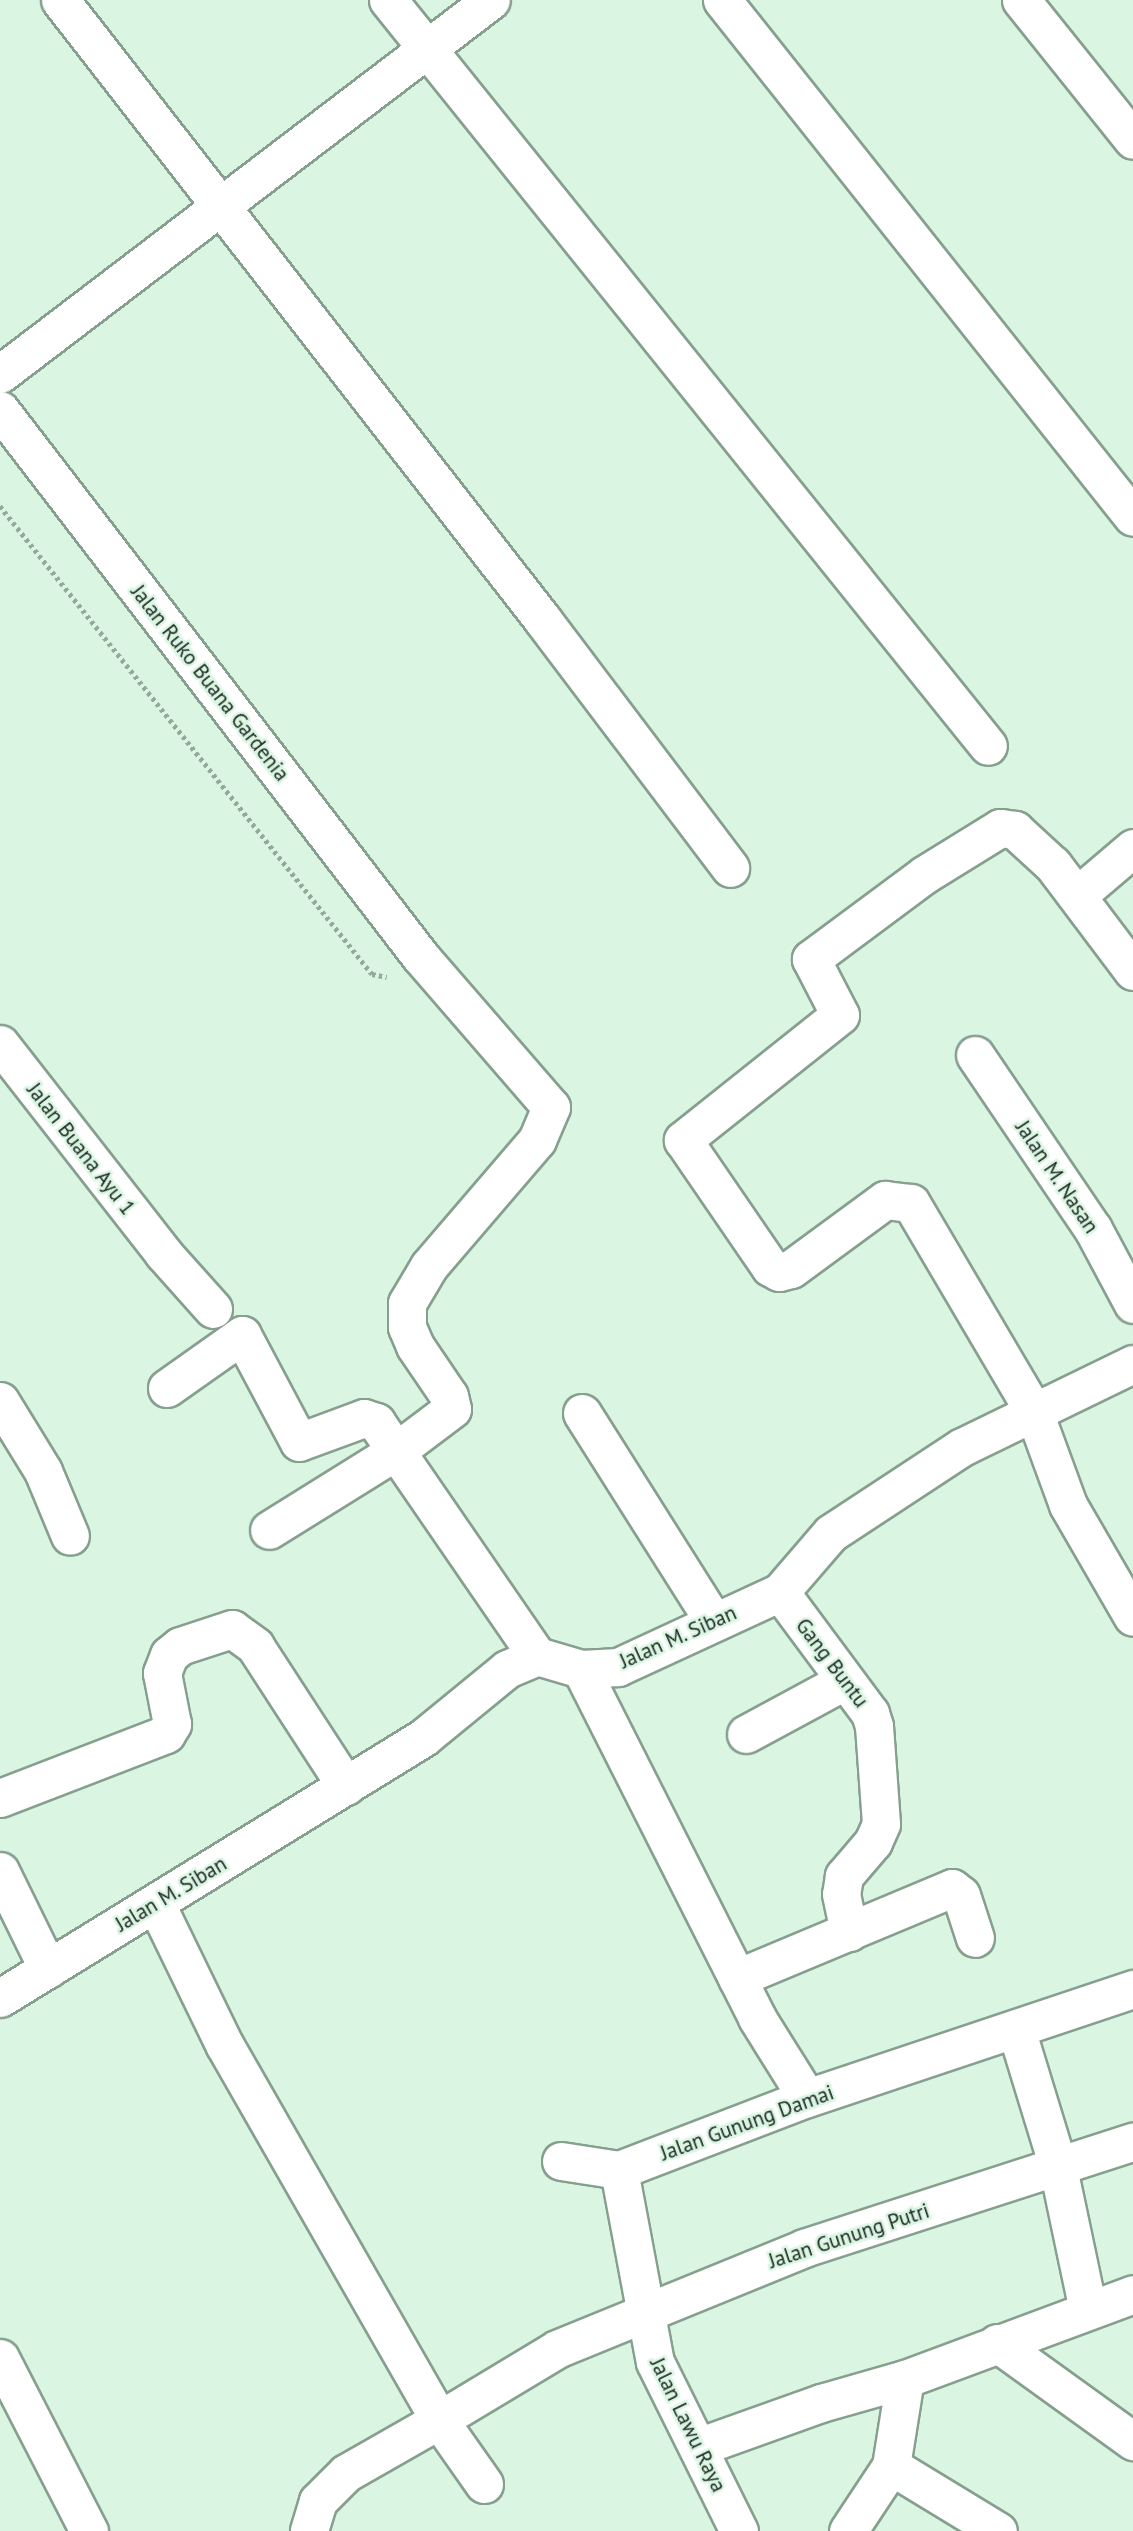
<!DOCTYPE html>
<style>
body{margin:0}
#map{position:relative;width:1133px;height:2531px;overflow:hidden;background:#daf6e3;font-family:"PT Sans",sans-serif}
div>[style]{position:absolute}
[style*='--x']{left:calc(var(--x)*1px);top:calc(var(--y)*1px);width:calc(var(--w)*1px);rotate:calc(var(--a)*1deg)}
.path>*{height:4.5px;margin-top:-2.25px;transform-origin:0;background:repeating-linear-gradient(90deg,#94a99b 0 3.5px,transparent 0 7px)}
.roads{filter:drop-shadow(2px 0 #869f8e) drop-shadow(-2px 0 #869f8e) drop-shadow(0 2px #869f8e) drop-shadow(0 -2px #869f8e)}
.minor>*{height:37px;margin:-18.5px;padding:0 18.5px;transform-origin:18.5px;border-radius:18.5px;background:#fff}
span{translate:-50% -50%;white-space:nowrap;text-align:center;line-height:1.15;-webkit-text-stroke:5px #daf6e3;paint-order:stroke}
.street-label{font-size:21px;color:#212b24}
</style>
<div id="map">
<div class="path">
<i style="--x:0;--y:506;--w:598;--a:51.52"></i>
<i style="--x:372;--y:974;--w:15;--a:11"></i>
</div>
<div class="roads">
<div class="minor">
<i style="--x:60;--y:0;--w:785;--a:52.09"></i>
<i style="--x:542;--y:619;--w:312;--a:52.9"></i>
<i style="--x:388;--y:0;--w:957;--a:51.19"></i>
<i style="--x:722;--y:0;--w:660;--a:51.52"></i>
<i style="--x:1021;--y:0;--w:179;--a:51.3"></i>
<i style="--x:0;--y:374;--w:617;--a:-37.3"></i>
<i style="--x:0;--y:410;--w:689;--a:52.43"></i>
<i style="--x:420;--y:956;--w:200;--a:49.1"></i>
<i style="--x:551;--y:1107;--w:36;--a:113"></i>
<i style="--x:537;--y:1140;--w:166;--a:130.6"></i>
<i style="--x:429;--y:1266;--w:43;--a:120.7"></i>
<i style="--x:407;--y:1303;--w:24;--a:90"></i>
<i style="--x:407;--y:1327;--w:21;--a:67"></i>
<i style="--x:415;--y:1346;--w:60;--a:55.8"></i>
<i style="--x:449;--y:1396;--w:13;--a:77"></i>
<i style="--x:452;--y:1409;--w:66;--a:143"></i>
<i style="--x:399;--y:1449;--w:153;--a:148.1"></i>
<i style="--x:1079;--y:894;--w:71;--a:-40.4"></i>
<i style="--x:1133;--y:971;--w:133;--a:-127"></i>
<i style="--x:1053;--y:865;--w:52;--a:-137.4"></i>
<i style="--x:1015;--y:830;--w:15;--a:-172"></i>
<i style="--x:1000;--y:828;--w:89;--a:148.3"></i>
<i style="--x:924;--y:875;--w:141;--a:143.4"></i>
<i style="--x:811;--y:959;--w:63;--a:62.6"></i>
<i style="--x:840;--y:1015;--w:201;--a:141.5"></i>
<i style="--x:683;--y:1140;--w:154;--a:55.6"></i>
<i style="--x:770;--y:1267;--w:10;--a:29"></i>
<i style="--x:779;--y:1272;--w:12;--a:-14"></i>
<i style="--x:791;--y:1269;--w:117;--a:-36.3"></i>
<i style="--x:885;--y:1200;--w:26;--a:7"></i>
<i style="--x:911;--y:1203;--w:243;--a:59.5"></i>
<i style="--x:1034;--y:1412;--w:99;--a:69.9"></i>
<i style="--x:1068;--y:1505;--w:129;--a:59.9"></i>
<i style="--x:0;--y:1044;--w:265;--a:52"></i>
<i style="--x:163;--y:1253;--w:75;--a:48.2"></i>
<i style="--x:975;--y:1055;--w:210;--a:55.9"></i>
<i style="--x:1093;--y:1229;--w:85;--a:61.9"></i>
<i style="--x:167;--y:1388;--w:92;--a:-35.2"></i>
<i style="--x:242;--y:1335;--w:121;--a:62"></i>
<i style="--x:299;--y:1442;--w:69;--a:-20.3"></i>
<i style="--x:364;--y:1418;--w:13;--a:18"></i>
<i style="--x:376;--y:1422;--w:284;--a:55.5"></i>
<i style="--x:0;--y:1401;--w:82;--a:58.4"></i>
<i style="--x:43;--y:1471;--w:70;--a:67.4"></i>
<i style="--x:582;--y:1413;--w:245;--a:57.7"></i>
<i style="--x:780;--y:1592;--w:151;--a:53.4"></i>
<i style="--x:870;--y:1713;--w:14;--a:73"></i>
<i style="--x:874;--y:1726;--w:98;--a:85.9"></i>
<i style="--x:881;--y:1824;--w:20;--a:114"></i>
<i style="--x:873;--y:1842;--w:45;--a:130.5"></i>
<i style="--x:844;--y:1876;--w:18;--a:99"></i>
<i style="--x:841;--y:1894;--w:39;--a:78"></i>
<i style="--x:581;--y:1669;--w:391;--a:63.2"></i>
<i style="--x:757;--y:2018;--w:94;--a:58"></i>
<i style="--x:746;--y:1734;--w:111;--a:-28.4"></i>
<i style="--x:0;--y:1798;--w:178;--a:-21.1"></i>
<i style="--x:166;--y:1734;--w:12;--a:-59"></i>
<i style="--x:172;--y:1724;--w:52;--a:-101.1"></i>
<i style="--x:162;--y:1673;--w:19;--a:-69"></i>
<i style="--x:169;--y:1655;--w:14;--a:-39"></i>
<i style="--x:180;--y:1646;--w:55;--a:-18.1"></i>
<i style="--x:232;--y:1629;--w:29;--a:36"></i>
<i style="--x:255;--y:1646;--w:167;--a:57"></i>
<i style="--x:0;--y:1871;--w:109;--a:63.9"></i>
<i style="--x:156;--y:1904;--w:156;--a:64.1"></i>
<i style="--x:224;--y:2044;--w:433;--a:60.2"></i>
<i style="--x:439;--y:2420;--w:107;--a:150.3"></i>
<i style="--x:346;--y:2473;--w:40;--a:135"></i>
<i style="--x:318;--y:2501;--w:31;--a:107"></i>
<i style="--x:737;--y:1978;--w:233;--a:-22.7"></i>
<i style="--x:952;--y:1888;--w:11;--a:38"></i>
<i style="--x:961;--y:1895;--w:45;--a:72"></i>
<i style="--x:0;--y:1998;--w:498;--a:-31.6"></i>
<i style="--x:424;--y:1737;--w:107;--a:-39.3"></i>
<i style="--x:507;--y:1669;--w:33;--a:-23"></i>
<i style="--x:537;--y:1656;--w:46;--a:16.5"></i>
<i style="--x:581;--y:1669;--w:37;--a:-3"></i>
<i style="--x:618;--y:1667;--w:179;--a:-24.8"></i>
<i style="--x:780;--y:1592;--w:78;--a:-49.2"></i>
<i style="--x:831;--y:1533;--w:157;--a:-33.3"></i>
<i style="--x:962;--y:1447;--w:190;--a:-25.9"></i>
<i style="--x:1016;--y:2029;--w:140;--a:73"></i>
<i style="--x:1057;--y:2163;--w:150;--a:78.1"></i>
<i style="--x:561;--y:2161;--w:59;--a:8.8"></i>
<i style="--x:619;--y:2170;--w:201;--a:-21"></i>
<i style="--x:807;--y:2098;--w:344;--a:-18.5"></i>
<i style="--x:619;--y:2170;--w:195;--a:79.4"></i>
<i style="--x:655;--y:2362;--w:189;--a:63.6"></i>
<i style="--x:997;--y:2343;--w:168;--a:35.8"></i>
<i style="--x:0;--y:2358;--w:195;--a:62.8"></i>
<i style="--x:698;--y:2447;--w:131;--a:-19.7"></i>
<i style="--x:821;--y:2403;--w:87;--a:-15.9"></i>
<i style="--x:905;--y:2379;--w:243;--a:-20.4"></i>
<i style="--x:891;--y:2466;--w:125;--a:31.3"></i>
<i style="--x:484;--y:2484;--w:78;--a:-125.1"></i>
<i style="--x:439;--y:2420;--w:138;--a:-31"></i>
<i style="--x:557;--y:2349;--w:267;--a:-22.2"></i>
<i style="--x:804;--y:2248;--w:346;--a:-17.9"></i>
<i style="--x:848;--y:2531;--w:78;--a:-56.5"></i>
<i style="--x:891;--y:2466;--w:88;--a:-80.9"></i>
</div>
</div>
<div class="street-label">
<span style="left:210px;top:683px;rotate:52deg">Jalan Ruko Buana Gardenia</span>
<span style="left:81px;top:1149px;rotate:52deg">Jalan Buana Ayu 1</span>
<span style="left:1057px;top:1177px;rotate:56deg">Jalan M. Nasan</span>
<span style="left:678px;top:1637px;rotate:-24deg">Jalan M. Siban</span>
<span style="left:832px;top:1663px;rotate:53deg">Gang Buntu</span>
<span style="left:171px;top:1894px;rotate:-31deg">Jalan M. Siban</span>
<span style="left:747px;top:2123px;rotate:-20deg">Jalan Gunung Damai</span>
<span style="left:849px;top:2236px;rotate:-18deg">Jalan Gunung Putri</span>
<span style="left:688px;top:2425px;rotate:64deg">Jalan Lawu Raya</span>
</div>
</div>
